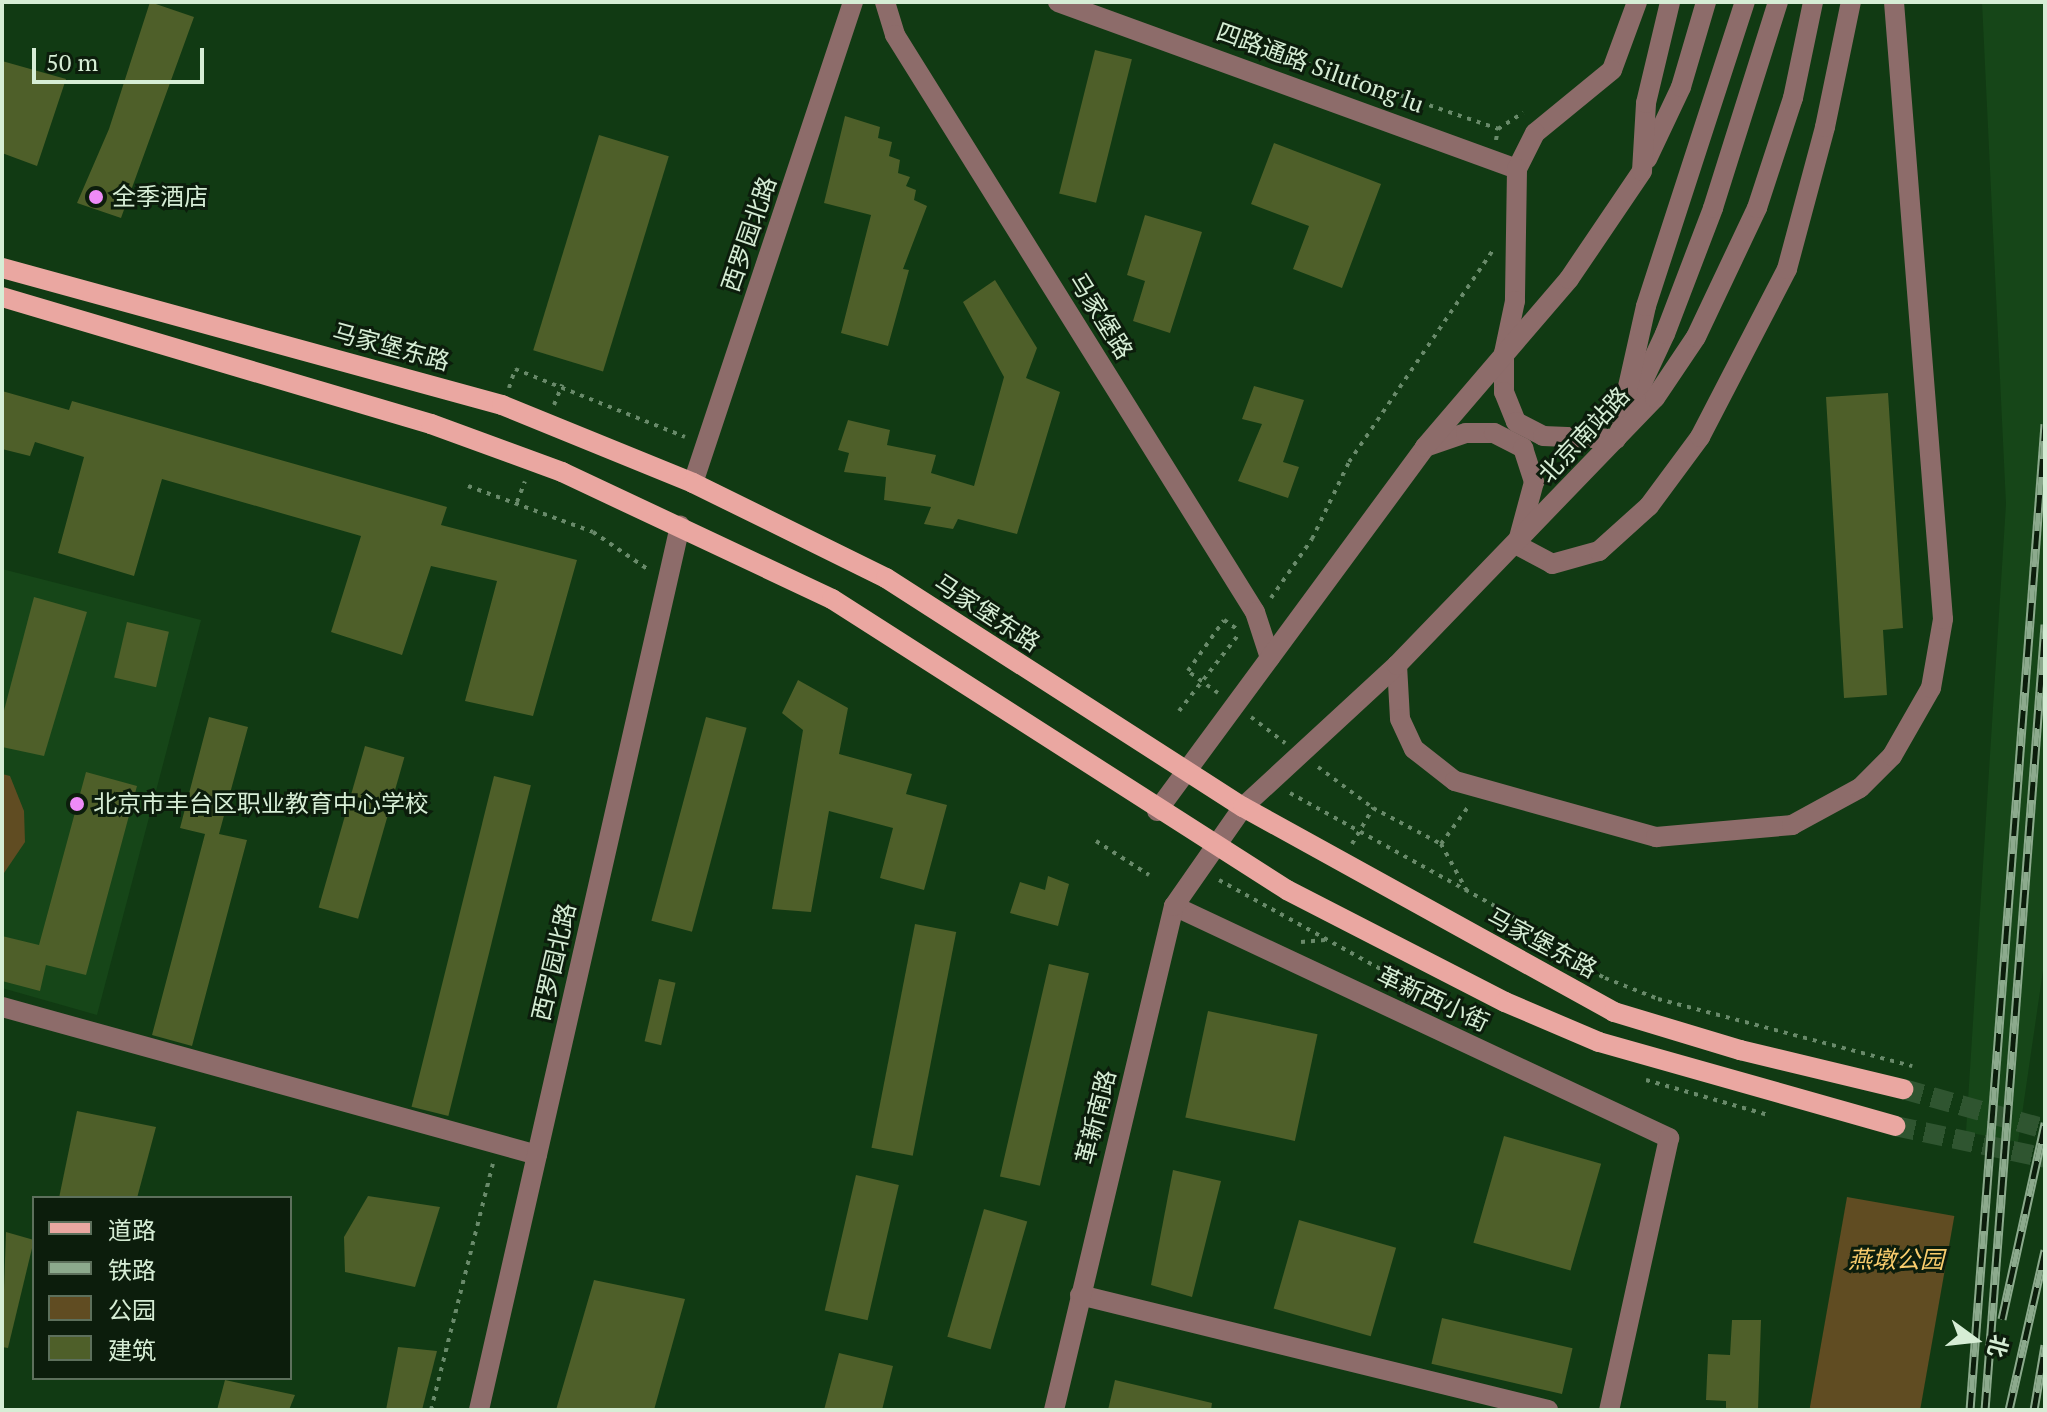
<!DOCTYPE html>
<meta charset="utf-8">
<style>
body{margin:0}
#map{position:relative;width:2047px;height:1412px;overflow:hidden;background:#113a13;font-family:"PT Serif","Noto Sans SC",serif}
div>[style]{position:absolute}
[style*='--x']{left:calc(var(--x)*1px);top:calc(var(--y)*1px);width:calc(var(--w)*1px);rotate:calc(var(--a)*1deg)}
.built>*{inset:0;background:#164618}
.green>*{inset:0;background:#604c22;transform-origin:0 0}
.building>*{inset:0;background:#4e5f29;transform-origin:0 0}
.major-tunnel>*{height:20px;margin-top:-10px;transform-origin:0;background:repeating-linear-gradient(90deg,#2f5530 0 20px,transparent 0 30px)}
.path>*{height:4px;margin-top:-2px;transform-origin:0;background:repeating-linear-gradient(90deg,#698a6a 0 4px,transparent 0 10px)}
.minor>*{height:20px;margin:-10px;padding:0 10px;transform-origin:10px;border-radius:10px;background:#8d6c6a}
.major>*{height:20px;margin:-10px;padding:0 10px;transform-origin:10px;border-radius:10px;background:#eaa7a1}
.rail>*{height:9px;margin-top:-4.5px;transform-origin:0;background:repeating-linear-gradient(90deg,#0c1d0c 0 18px,#8caa8d 0 36px);box-sizing:border-box;border-block:2px solid #8caa8d}
.dots>*{width:22px;height:22px;translate:-50% -50%;box-sizing:border-box;border:4px solid #0c1d0c;border-radius:50%}
span{translate:-50% -50%;white-space:nowrap;text-align:center;line-height:1.15;-webkit-text-stroke:6px #0c1d0c;paint-order:stroke}
.street-label{font-size:24px;color:#d6edd5}
.poi-label{font-size:24px;color:#d6edd5}
.left{translate:0 -50%;text-align:left}
.park-label{font-size:24px;color:#facd6d;font-style:italic}
.frame{position:absolute;inset:0;border:4px solid #d6edd5;pointer-events:none}
.legend{position:absolute;left:32px;top:1196px;width:260px;height:184px;box-sizing:border-box;background:#0c1d0c;border:2px solid #5d705c;margin:0;padding:10px 14px;list-style:none;font-size:24px;color:#d6edd5}
.legend li{display:flex;align-items:center;gap:16px;height:40px}
.legend b{width:40px;border:2px solid #5d705c}
.north{position:absolute;left:1935px;top:1300px;width:80px;height:80px;-webkit-text-stroke:6px #0c1d0c;paint-order:stroke;rotate:105deg;font-size:22px;font-weight:700;line-height:32px;text-align:center;color:#d6edd5}
.north::after{content:'';display:block;margin:auto;width:28px;height:36px;background:#d6edd5;clip-path:polygon(50% 0,100% 100%,50% 72%,0 100%)}
.scale{position:absolute;left:32px;top:48px;width:172px;height:36px;box-sizing:border-box;border:4px solid #d6edd5;border-top:0;padding-left:10px;font-size:24px;line-height:28px;white-space:nowrap;color:#d6edd5;-webkit-text-stroke:6px #0c1d0c;paint-order:stroke}
</style>
<div id="map">
<div class="built">
<i style="clip-path:polygon(1982px 2px,2045px 2px,2045px 957px,2018px 1142px,1966px 1132px,2006px 504px)"></i>
<i style="clip-path:polygon(2px 569px,201px 620px,97px 1015px,2px 988px)"></i>
</div>
<div class="green">
<i style="clip-path:polygon(2px 774px,10px 776px,24px 811px,25px 842px,2px 876px)"></i>
<i style="left:1847px;top:1197px;width:109px;height:214px;rotate:10deg"></i>
</div>
<div class="building">
<i style="clip-path:polygon(150px 2px,194px 17px,121px 218px,77px 203px,109px 129px)"></i>
<i style="left:1095px;top:50px;width:38px;height:148px;rotate:14deg"></i>
<i style="clip-path:polygon(2px 61px,66px 79px,37px 166px,2px 153px)"></i>
<i style="clip-path:polygon(845px 116px,880px 127px,878px 138px,892px 142px,889px 156px,900px 160px,898px 173px,910px 177px,906px 186px,916px 190px,914px 200px,927px 206px,903px 269px,909px 270px,888px 346px,841px 333px,871px 215px,824px 203px)"></i>
<i style="left:599px;top:135px;width:73px;height:225px;rotate:17deg"></i>
<i style="clip-path:polygon(1274px 143px,1381px 184px,1342px 288px,1293px 269px,1309px 226px,1251px 204px)"></i>
<i style="clip-path:polygon(1145px 215px,1202px 232px,1170px 333px,1133px 321px,1145px 281px,1127px 275px)"></i>
<i style="clip-path:polygon(995px 280px,1037px 348px,1026px 378px,1060px 392px,1017px 534px,958px 519px,953px 529px,924px 524px,931px 507px,884px 500px,886px 477px,844px 472px,849px 453px,838px 450px,848px 420px,890px 430px,887px 445px,936px 455px,931px 473px,974px 486px,1004px 377px,963px 302px)"></i>
<i style="clip-path:polygon(1254px 386px,1304px 400px,1283px 462px,1299px 467px,1288px 498px,1238px 481px,1262px 424px,1242px 419px)"></i>
<i style="clip-path:polygon(2px 391px,69px 410px,72px 401px,447px 507px,441px 525px,577px 560px,533px 716px,465px 701px,497px 581px,431px 566px,402px 655px,331px 632px,361px 536px,162px 479px,134px 576px,58px 553px,84px 457px,35px 442px,30px 456px,2px 449px)"></i>
<i style="clip-path:polygon(1888px 393px,1903px 628px,1883px 630px,1887px 695px,1844px 698px,1826px 397px)"></i>
<i style="clip-path:polygon(34px 597px,87px 612px,44px 756px,2px 747px,2px 718px)"></i>
<i style="left:127px;top:622px;width:43px;height:57px;rotate:13deg"></i>
<i style="clip-path:polygon(798px 680px,848px 708px,839px 754px,912px 774px,906px 794px,947px 805px,924px 890px,880px 878px,893px 828px,829px 811px,811px 912px,772px 909px,803px 730px,782px 713px)"></i>
<i style="clip-path:polygon(209px 717px,248px 727px,219px 834px,247px 840px,192px 1046px,152px 1035px,205px 834px,180px 828px)"></i>
<i style="left:706px;top:717px;width:42px;height:211px;rotate:15deg"></i>
<i style="left:365px;top:746px;width:41px;height:168px;rotate:16deg"></i>
<i style="clip-path:polygon(86px 772px,137px 786px,86px 975px,46px 965px,40px 991px,2px 981px,2px 936px,39px 945px)"></i>
<i style="left:494px;top:776px;width:38px;height:341px;rotate:14deg"></i>
<i style="clip-path:polygon(1048px 876px,1069px 884px,1058px 926px,1010px 913px,1020px 882px,1045px 890px)"></i>
<i style="left:915px;top:924px;width:42px;height:228px;rotate:11deg"></i>
<i style="left:1049px;top:964px;width:41px;height:218px;rotate:13deg"></i>
<i style="left:659px;top:979px;width:17px;height:64px;rotate:13deg"></i>
<i style="left:1208px;top:1011px;width:112px;height:109px;rotate:12deg"></i>
<i style="clip-path:polygon(77px 1111px,156px 1127px,137px 1198px,59px 1198px)"></i>
<i style="left:1504px;top:1136px;width:101px;height:111px;rotate:16deg"></i>
<i style="clip-path:polygon(1173px 1170px,1221px 1181px,1192px 1297px,1151px 1285px)"></i>
<i style="left:856px;top:1175px;width:44px;height:139px;rotate:13deg"></i>
<i style="clip-path:polygon(368px 1196px,440px 1207px,415px 1287px,345px 1272px,344px 1237px)"></i>
<i style="left:984px;top:1209px;width:45px;height:133px;rotate:16deg"></i>
<i style="left:1299px;top:1220px;width:101px;height:92px;rotate:16deg"></i>
<i style="clip-path:polygon(6px 1232px,34px 1240px,8px 1348px,2px 1347px)"></i>
<i style="clip-path:polygon(594px 1280px,685px 1299px,654px 1410px,556px 1410px)"></i>
<i style="left:1442px;top:1318px;width:134px;height:47px;rotate:13deg"></i>
<i style="clip-path:polygon(1732px 1320px,1761px 1320px,1758px 1410px,1726px 1410px,1726px 1401px,1706px 1400px,1708px 1354px,1730px 1355px)"></i>
<i style="clip-path:polygon(398px 1347px,437px 1351px,422px 1410px,386px 1410px)"></i>
<i style="clip-path:polygon(839px 1353px,893px 1366px,882px 1410px,824px 1410px)"></i>
<i style="clip-path:polygon(225px 1380px,295px 1395px,289px 1410px,217px 1410px)"></i>
<i style="clip-path:polygon(1115px 1380px,1212px 1403px,1211px 1410px,1108px 1410px)"></i>
</div>
<div class="major-tunnel">
<i style="--x:1903;--y:1089;--w:148;--a:15.7"></i>
<i style="--x:1895;--y:1126;--w:153;--a:12"></i>
</div>
<div class="path">
<i style="--x:1259;--y:47;--w:253;--a:18.9"></i>
<i style="--x:1498;--y:129;--w:30;--a:-33"></i>
<i style="--x:1496;--y:140;--w:11;--a:-80"></i>
<i style="--x:509;--y:388;--w:20;--a:-72"></i>
<i style="--x:515;--y:369;--w:183;--a:21.8"></i>
<i style="--x:554;--y:405;--w:22;--a:-68"></i>
<i style="--x:468;--y:486;--w:133;--a:20.2"></i>
<i style="--x:593;--y:532;--w:68;--a:34.2"></i>
<i style="--x:517;--y:502;--w:22;--a:-69"></i>
<i style="--x:1271;--y:598;--w:72;--a:-55.2"></i>
<i style="--x:1312;--y:539;--w:85;--a:-64.3"></i>
<i style="--x:1349;--y:462;--w:258;--a:-55.8"></i>
<i style="--x:1218;--y:693;--w:37;--a:-144"></i>
<i style="--x:1188;--y:671;--w:62;--a:-54.8"></i>
<i style="--x:1224;--y:620;--w:16;--a:35"></i>
<i style="--x:1179;--y:711;--w:98;--a:-52.1"></i>
<i style="--x:1251;--y:717;--w:43;--a:37.4"></i>
<i style="--x:1318;--y:767;--w:69;--a:36.7"></i>
<i style="--x:1373;--y:808;--w:77;--a:27.9"></i>
<i style="--x:1290;--y:793;--w:252;--a:28.9"></i>
<i style="--x:1511;--y:915;--w:68;--a:38.4"></i>
<i style="--x:1564;--y:957;--w:46;--a:27.1"></i>
<i style="--x:1605;--y:978;--w:57;--a:21.6"></i>
<i style="--x:1658;--y:999;--w:263;--a:14.8"></i>
<i style="--x:1096;--y:841;--w:63;--a:32.7"></i>
<i style="--x:1352;--y:844;--w:42;--a:-59.7"></i>
<i style="--x:1219;--y:880;--w:205;--a:28.9"></i>
<i style="--x:1398;--y:979;--w:94;--a:24.4"></i>
<i style="--x:1467;--y:891;--w:54;--a:-119"></i>
<i style="--x:1441;--y:844;--w:46;--a:-53.9"></i>
<i style="--x:1301;--y:942;--w:24;--a:-5"></i>
<i style="--x:1646;--y:1080;--w:127;--a:16"></i>
<i style="--x:431;--y:1410;--w:254;--a:-75.9"></i>
</div>
<div class="minor">
<i style="--x:885;--y:2;--w:34;--a:73"></i>
<i style="--x:895;--y:35;--w:680;--a:58.04"></i>
<i style="--x:1255;--y:612;--w:48;--a:71.9"></i>
<i style="--x:1058;--y:2;--w:488;--a:20"></i>
<i style="--x:1637;--y:2;--w:72;--a:110.2"></i>
<i style="--x:1612;--y:70;--w:99;--a:140.7"></i>
<i style="--x:1535;--y:133;--w:40;--a:116.6"></i>
<i style="--x:1517;--y:169;--w:132;--a:90.9"></i>
<i style="--x:1515;--y:301;--w:53;--a:101.9"></i>
<i style="--x:1504;--y:353;--w:39;--a:90"></i>
<i style="--x:1504;--y:392;--w:32;--a:68"></i>
<i style="--x:1516;--y:422;--w:30;--a:27"></i>
<i style="--x:1543;--y:436;--w:73;--a:2.4"></i>
<i style="--x:1616;--y:439;--w:116;--a:-65"></i>
<i style="--x:1665;--y:334;--w:135;--a:-69.1"></i>
<i style="--x:1713;--y:208;--w:216;--a:-72.5"></i>
<i style="--x:1647;--y:159;--w:80;--a:-64.7"></i>
<i style="--x:1681;--y:87;--w:89;--a:-73.6"></i>
<i style="--x:1625;--y:400;--w:96;--a:-77.4"></i>
<i style="--x:1646;--y:306;--w:320;--a:-72"></i>
<i style="--x:1425;--y:447;--w:43;--a:-18.9"></i>
<i style="--x:1466;--y:433;--w:28;--a:0"></i>
<i style="--x:1494;--y:433;--w:33;--a:27"></i>
<i style="--x:1523;--y:448;--w:36;--a:72"></i>
<i style="--x:1534;--y:482;--w:65;--a:105.1"></i>
<i style="--x:1517;--y:545;--w:40;--a:28"></i>
<i style="--x:1552;--y:564;--w:49;--a:-15.5"></i>
<i style="--x:1599;--y:551;--w:67;--a:-42"></i>
<i style="--x:1649;--y:506;--w:86;--a:-53.5"></i>
<i style="--x:1700;--y:437;--w:189;--a:-62.6"></i>
<i style="--x:1787;--y:269;--w:147;--a:-75"></i>
<i style="--x:1825;--y:127;--w:128;--a:-78.3"></i>
<i style="--x:693;--y:483;--w:507;--a:-71.6"></i>
<i style="--x:1397;--y:665;--w:54;--a:86.8"></i>
<i style="--x:1400;--y:719;--w:33;--a:65"></i>
<i style="--x:1414;--y:749;--w:52;--a:38"></i>
<i style="--x:1455;--y:781;--w:209;--a:15.6"></i>
<i style="--x:1656;--y:837;--w:137;--a:-5"></i>
<i style="--x:1792;--y:825;--w:77;--a:-28.6"></i>
<i style="--x:1860;--y:788;--w:45;--a:-45"></i>
<i style="--x:1892;--y:756;--w:78;--a:-60.2"></i>
<i style="--x:1931;--y:688;--w:70;--a:-80.1"></i>
<i style="--x:1943;--y:619;--w:619;--a:-94.54"></i>
<i style="--x:1157;--y:811;--w:452;--a:-53.6"></i>
<i style="--x:1425;--y:447;--w:221;--a:-49.4"></i>
<i style="--x:1569;--y:279;--w:130;--a:-55.9"></i>
<i style="--x:1642;--y:171;--w:68;--a:-86.6"></i>
<i style="--x:1646;--y:103;--w:104;--a:-76.6"></i>
<i style="--x:1174;--y:906;--w:547;--a:25.11"></i>
<i style="--x:1669;--y:1138;--w:279;--a:102.4"></i>
<i style="--x:2;--y:1007;--w:555;--a:15.46"></i>
<i style="--x:1080;--y:1295;--w:482;--a:13.8"></i>
<i style="--x:479;--y:1410;--w:907;--a:-77.19"></i>
<i style="--x:1054;--y:1410;--w:518;--a:-76.61"></i>
<i style="--x:1174;--y:906;--w:121;--a:-55.1"></i>
<i style="--x:1243;--y:807;--w:209;--a:-42.7"></i>
<i style="--x:1397;--y:665;--w:371;--a:-46"></i>
<i style="--x:1655;--y:398;--w:73;--a:-56.1"></i>
<i style="--x:1696;--y:337;--w:143;--a:-64.7"></i>
<i style="--x:1757;--y:208;--w:116;--a:-71.9"></i>
<i style="--x:1793;--y:98;--w:98;--a:-78.2"></i>
</div>
<div class="major">
<i style="--x:2;--y:268;--w:518;--a:15.32"></i>
<i style="--x:502;--y:405;--w:206;--a:22.2"></i>
<i style="--x:693;--y:483;--w:215;--a:26.2"></i>
<i style="--x:886;--y:578;--w:424;--a:32.7"></i>
<i style="--x:1243;--y:807;--w:424;--a:28.9"></i>
<i style="--x:1614;--y:1012;--w:132;--a:16.8"></i>
<i style="--x:1740;--y:1050;--w:168;--a:13.5"></i>
<i style="--x:2;--y:297;--w:447;--a:16.5"></i>
<i style="--x:431;--y:424;--w:140;--a:20.1"></i>
<i style="--x:562;--y:472;--w:298;--a:25.2"></i>
<i style="--x:832;--y:599;--w:540;--a:32.6"></i>
<i style="--x:1287;--y:890;--w:245;--a:27.2"></i>
<i style="--x:1505;--y:1002;--w:102;--a:23.1"></i>
<i style="--x:1599;--y:1042;--w:308;--a:15.8"></i>
</div>
<div class="rail">
<i style="--x:2002;--y:1319;--w:201;--a:-77.6"></i>
<i style="--x:1970;--y:1410;--w:989;--a:-85.65"></i>
<i style="--x:1985;--y:1410;--w:788;--a:-85.63"></i>
<i style="--x:2009;--y:1410;--w:164;--a:-77.3"></i>
<i style="--x:2034;--y:1410;--w:66;--a:-80.4"></i>
</div>
<div class="dots">
<i style="left:96px;top:197px;background:#ee8bf7"></i>
<i style="left:77px;top:804px;background:#ee8bf7"></i>
</div>
<div class="street-label">
<span style="left:1320px;top:68px;rotate:20deg">四路通路 Silutong lu</span>
<span style="left:749px;top:234px;rotate:-71deg">西罗园北路</span>
<span style="left:1101px;top:316px;rotate:58deg">马家堡路</span>
<span style="left:391px;top:347px;rotate:15deg">马家堡东路</span>
<span style="left:1584px;top:435px;rotate:-47deg">北京南站路</span>
<span style="left:987px;top:613px;rotate:33deg">马家堡东路</span>
<span style="left:1542px;top:943px;rotate:28deg">马家堡东路</span>
<span style="left:554px;top:962px;rotate:-77deg">西罗园北路</span>
<span style="left:1433px;top:999px;rotate:25deg">革新西小街</span>
<span style="left:1096px;top:1117px;rotate:-76deg">革新南路</span>
</div>
<div class="poi-label">
<span class="left" style="left:112px;top:197px">全季酒店</span>
<span class="left" style="left:93px;top:804px">北京市丰台区职业教育中心学校</span>
</div>
<div class="park-label">
<span style="left:1896px;top:1260px">燕墩公园</span>
</div>
<div class="frame"></div>
<ul class="legend">
<li><b style="height:10px;background:#eaa7a1"></b>道路</li>
<li><b style="height:10px;background:#8caa8d"></b>铁路</li>
<li><b style="height:22px;background:#604c22"></b>公园</li>
<li><b style="height:22px;background:#4e5f29"></b>建筑</li>
</ul>
<div class="north">北</div>
<div class="scale">50 m</div>
</div>
